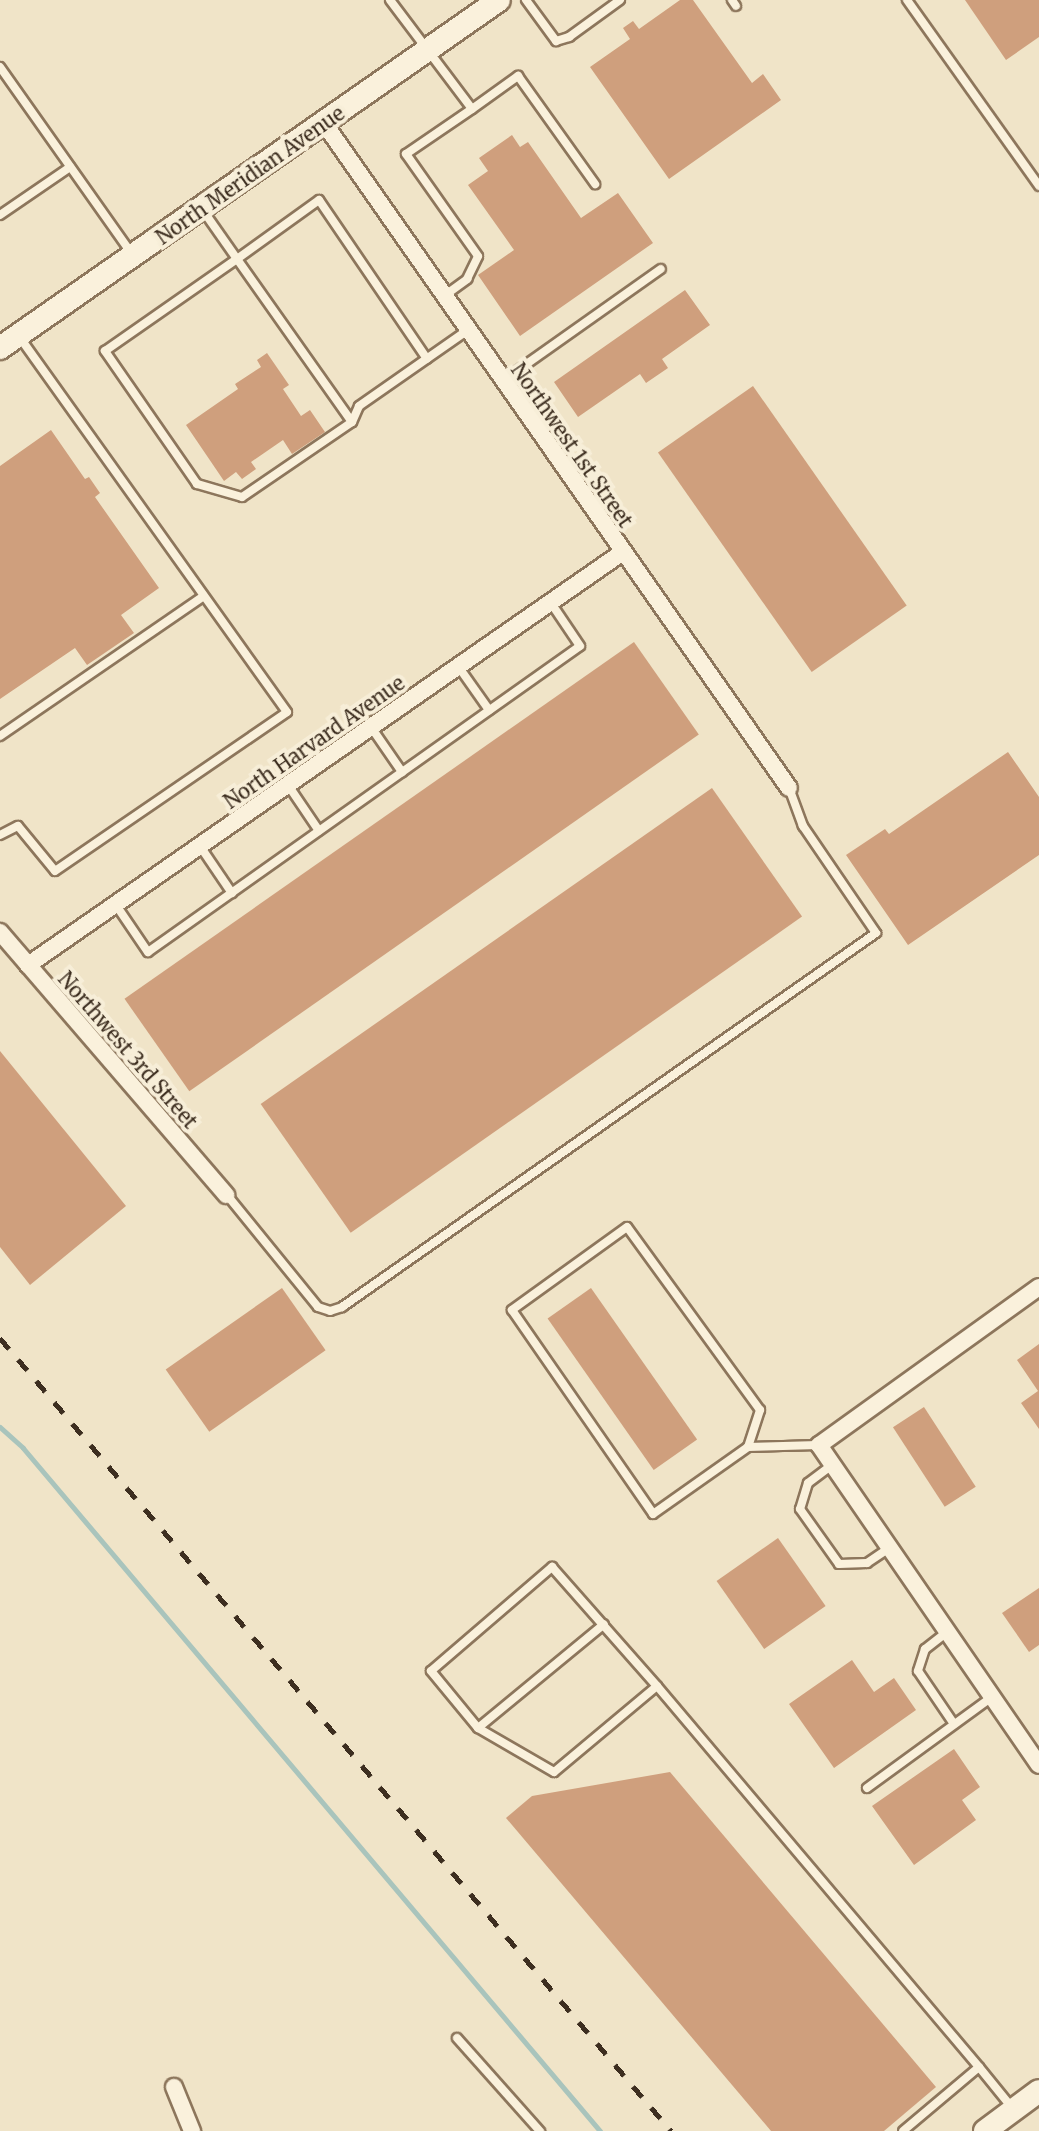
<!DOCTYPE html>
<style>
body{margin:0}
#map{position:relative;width:1039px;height:2131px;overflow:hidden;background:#f0e4c8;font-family:Merriweather,serif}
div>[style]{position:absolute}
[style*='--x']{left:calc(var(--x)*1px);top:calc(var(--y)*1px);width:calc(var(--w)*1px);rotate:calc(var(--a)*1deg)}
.stream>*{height:5px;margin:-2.5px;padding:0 2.5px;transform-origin:2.5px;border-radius:2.5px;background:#a9c4bc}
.building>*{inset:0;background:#cf9f7d;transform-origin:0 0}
.roads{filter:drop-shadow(2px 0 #8d765c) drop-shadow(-2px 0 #8d765c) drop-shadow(0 2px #8d765c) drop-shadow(0 -2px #8d765c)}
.lane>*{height:8px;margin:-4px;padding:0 4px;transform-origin:4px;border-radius:4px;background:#faf1dc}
.street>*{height:16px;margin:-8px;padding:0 8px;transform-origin:8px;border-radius:8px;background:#faf1dc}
.secondary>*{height:22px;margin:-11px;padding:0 11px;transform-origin:11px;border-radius:11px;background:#faf1dc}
.rail>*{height:5px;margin-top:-2.5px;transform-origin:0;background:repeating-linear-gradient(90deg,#3d2e20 0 14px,transparent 0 28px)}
span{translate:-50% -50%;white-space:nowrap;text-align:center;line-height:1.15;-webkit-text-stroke:8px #f7eed8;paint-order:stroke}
.street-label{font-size:20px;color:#3d2e20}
</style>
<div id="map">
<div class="stream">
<i style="--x:0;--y:1427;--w:31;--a:42"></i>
<i style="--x:23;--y:1448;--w:894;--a:49.81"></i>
</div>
<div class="building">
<i style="clip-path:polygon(680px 0,693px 0,752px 83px,763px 74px,781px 100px,669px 179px,590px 67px,630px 39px,623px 28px,633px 21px,639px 29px)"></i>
<i style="clip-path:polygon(965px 0,1039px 0,1039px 37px,1006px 60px)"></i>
<i style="clip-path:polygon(512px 135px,520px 147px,528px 142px,581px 218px,618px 193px,653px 243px,520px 336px,478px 275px,514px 250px,468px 185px,488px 171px,479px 158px)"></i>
<i style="clip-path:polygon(685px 290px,710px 325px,662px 359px,668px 368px,646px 383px,640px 374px,578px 417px,554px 382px)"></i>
<i style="clip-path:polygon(267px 353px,289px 385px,283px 389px,301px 416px,310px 410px,325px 432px,292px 454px,283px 440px,251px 462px,256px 469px,242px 479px,236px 472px,224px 481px,186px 425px,238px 389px,235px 384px,261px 367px,257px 360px)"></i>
<i style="left:753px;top:386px;width:268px;height:116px;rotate:55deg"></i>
<i style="clip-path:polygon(51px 430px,85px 479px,89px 477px,100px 493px,95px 497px,159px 588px,121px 615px,134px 633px,87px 665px,75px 648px,0 699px,0 466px)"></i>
<i style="left:634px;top:642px;width:113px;height:622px;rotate:55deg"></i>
<i style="clip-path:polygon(1008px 752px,1039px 797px,1039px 855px,908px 945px,846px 855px,885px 829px,889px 834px)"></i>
<i style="left:712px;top:788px;width:157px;height:551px;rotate:55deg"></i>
<i style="clip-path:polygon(0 1051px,126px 1206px,30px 1285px,0 1247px)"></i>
<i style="left:282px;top:1288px;width:76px;height:142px;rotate:55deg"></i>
<i style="left:591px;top:1288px;width:185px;height:53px;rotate:55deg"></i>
<i style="clip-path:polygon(1039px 1344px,1039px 1429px,1021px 1403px,1038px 1391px,1017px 1360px)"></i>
<i style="left:924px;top:1407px;width:95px;height:37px;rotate:57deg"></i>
<i style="left:778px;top:1538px;width:83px;height:75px;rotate:55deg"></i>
<i style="clip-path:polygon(1039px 1588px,1039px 1645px,1029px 1652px,1002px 1613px)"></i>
<i style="clip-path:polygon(852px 1660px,874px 1692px,894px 1678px,916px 1710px,834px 1768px,789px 1704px)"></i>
<i style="clip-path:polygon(954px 1749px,980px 1787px,962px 1800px,976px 1820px,914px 1865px,872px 1806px)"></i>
<i style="clip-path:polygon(670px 1772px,936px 2087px,884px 2131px,771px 2131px,506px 1818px,532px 1796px)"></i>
</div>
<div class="roads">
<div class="lane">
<i style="--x:390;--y:0;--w:136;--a:53"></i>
<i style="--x:472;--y:109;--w:57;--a:-35.7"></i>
<i style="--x:518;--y:76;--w:133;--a:54.5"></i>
<i style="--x:526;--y:0;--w:51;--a:53.8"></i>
<i style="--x:556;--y:41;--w:14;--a:-17"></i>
<i style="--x:569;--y:37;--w:63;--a:-36"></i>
<i style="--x:732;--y:0;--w:7;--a:56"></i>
<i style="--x:907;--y:0;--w:228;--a:54.6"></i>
<i style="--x:0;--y:67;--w:228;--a:54.8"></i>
<i style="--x:202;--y:209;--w:61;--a:55"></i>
<i style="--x:237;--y:259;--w:199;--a:54.8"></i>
<i style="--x:352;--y:422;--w:133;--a:145.7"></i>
<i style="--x:242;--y:497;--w:47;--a:-163.9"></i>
<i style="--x:197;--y:484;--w:162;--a:-124.7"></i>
<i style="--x:105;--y:351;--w:161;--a:-34.9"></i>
<i style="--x:237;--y:259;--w:101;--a:-35.7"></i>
<i style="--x:319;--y:200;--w:192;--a:55.8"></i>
<i style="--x:0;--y:215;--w:85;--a:-34.4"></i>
<i style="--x:444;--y:296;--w:29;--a:-36"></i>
<i style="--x:467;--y:279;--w:25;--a:-64"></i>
<i style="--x:478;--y:256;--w:125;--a:-125.2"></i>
<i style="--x:406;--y:154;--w:80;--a:-34.3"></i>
<i style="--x:504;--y:380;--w:192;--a:-35.3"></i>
<i style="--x:352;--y:422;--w:17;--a:-66"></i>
<i style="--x:359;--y:406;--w:133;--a:-34.9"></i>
<i style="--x:458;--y:666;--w:54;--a:54.8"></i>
<i style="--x:371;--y:727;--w:55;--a:55.4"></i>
<i style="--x:0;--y:736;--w:247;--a:-34.5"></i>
<i style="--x:288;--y:785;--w:55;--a:56"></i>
<i style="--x:0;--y:835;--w:20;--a:-27"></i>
<i style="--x:18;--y:826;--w:58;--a:50.6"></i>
<i style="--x:55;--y:871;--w:281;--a:-34.4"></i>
<i style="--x:287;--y:712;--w:462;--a:-125.5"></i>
<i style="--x:200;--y:846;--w:57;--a:55.8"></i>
<i style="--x:116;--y:905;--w:57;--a:55.8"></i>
<i style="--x:148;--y:952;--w:529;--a:-35.31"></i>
<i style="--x:580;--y:646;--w:52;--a:-124"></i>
<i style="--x:227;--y:1195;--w:144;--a:50.9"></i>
<i style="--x:318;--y:1307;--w:13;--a:18"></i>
<i style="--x:330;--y:1311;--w:13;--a:-18"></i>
<i style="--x:342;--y:1307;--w:652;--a:-35.01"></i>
<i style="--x:876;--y:933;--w:130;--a:-124.3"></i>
<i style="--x:803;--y:826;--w:40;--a:-110.2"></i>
<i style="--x:748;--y:1447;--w:39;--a:-72"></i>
<i style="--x:760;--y:1410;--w:226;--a:-126"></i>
<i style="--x:627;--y:1227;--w:142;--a:144.2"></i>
<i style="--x:512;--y:1310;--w:248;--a:55.3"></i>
<i style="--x:653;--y:1514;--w:116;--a:-35.2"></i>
<i style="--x:748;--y:1447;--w:70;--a:-1.6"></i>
<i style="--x:832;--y:1465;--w:30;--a:143"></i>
<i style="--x:808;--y:1483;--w:27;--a:107"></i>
<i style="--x:800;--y:1509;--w:67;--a:54.7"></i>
<i style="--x:839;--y:1564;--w:28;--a:-2"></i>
<i style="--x:867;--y:1563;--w:27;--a:-34"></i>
<i style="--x:947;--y:1632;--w:28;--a:142"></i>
<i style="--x:925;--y:1649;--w:23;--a:108"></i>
<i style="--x:918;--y:1671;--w:64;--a:55.8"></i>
<i style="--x:657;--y:1686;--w:134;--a:140.1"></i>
<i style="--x:554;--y:1772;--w:88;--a:-149.9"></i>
<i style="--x:478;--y:1728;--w:74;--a:-129.5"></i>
<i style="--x:431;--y:1671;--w:160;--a:-40.7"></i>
<i style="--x:552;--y:1567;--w:159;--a:48.6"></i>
<i style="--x:657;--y:1686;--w:499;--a:49.8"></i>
<i style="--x:979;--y:2067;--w:99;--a:139.9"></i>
<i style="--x:478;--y:1728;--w:163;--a:-39.5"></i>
<i style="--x:867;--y:1788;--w:155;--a:-36.1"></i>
<i style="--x:457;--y:2038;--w:125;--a:48.3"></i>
<i style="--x:979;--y:2067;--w:55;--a:50.9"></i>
</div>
<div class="street">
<i style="--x:324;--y:123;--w:811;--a:55.04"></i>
<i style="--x:0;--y:932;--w:347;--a:49.3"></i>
<i style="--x:28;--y:965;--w:724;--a:-34.77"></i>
<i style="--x:1039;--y:1287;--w:271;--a:144.3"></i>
<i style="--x:819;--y:1445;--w:388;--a:55.5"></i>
<i style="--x:174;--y:2087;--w:48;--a:67.8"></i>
</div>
<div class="secondary">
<i style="--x:0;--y:348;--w:608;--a:-34.89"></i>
<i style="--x:985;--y:2131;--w:67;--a:-36.5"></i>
</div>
</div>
<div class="rail">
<i style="--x:0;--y:1338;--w:1039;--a:49.76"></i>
</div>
<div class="street-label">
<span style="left:250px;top:175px;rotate:-35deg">North Meridian Avenue</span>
<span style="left:572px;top:445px;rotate:55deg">Northwest 1st Street</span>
<span style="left:314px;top:742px;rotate:-35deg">North Harvard Avenue</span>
<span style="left:128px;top:1050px;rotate:49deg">Northwest 3rd Street</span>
</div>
</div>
